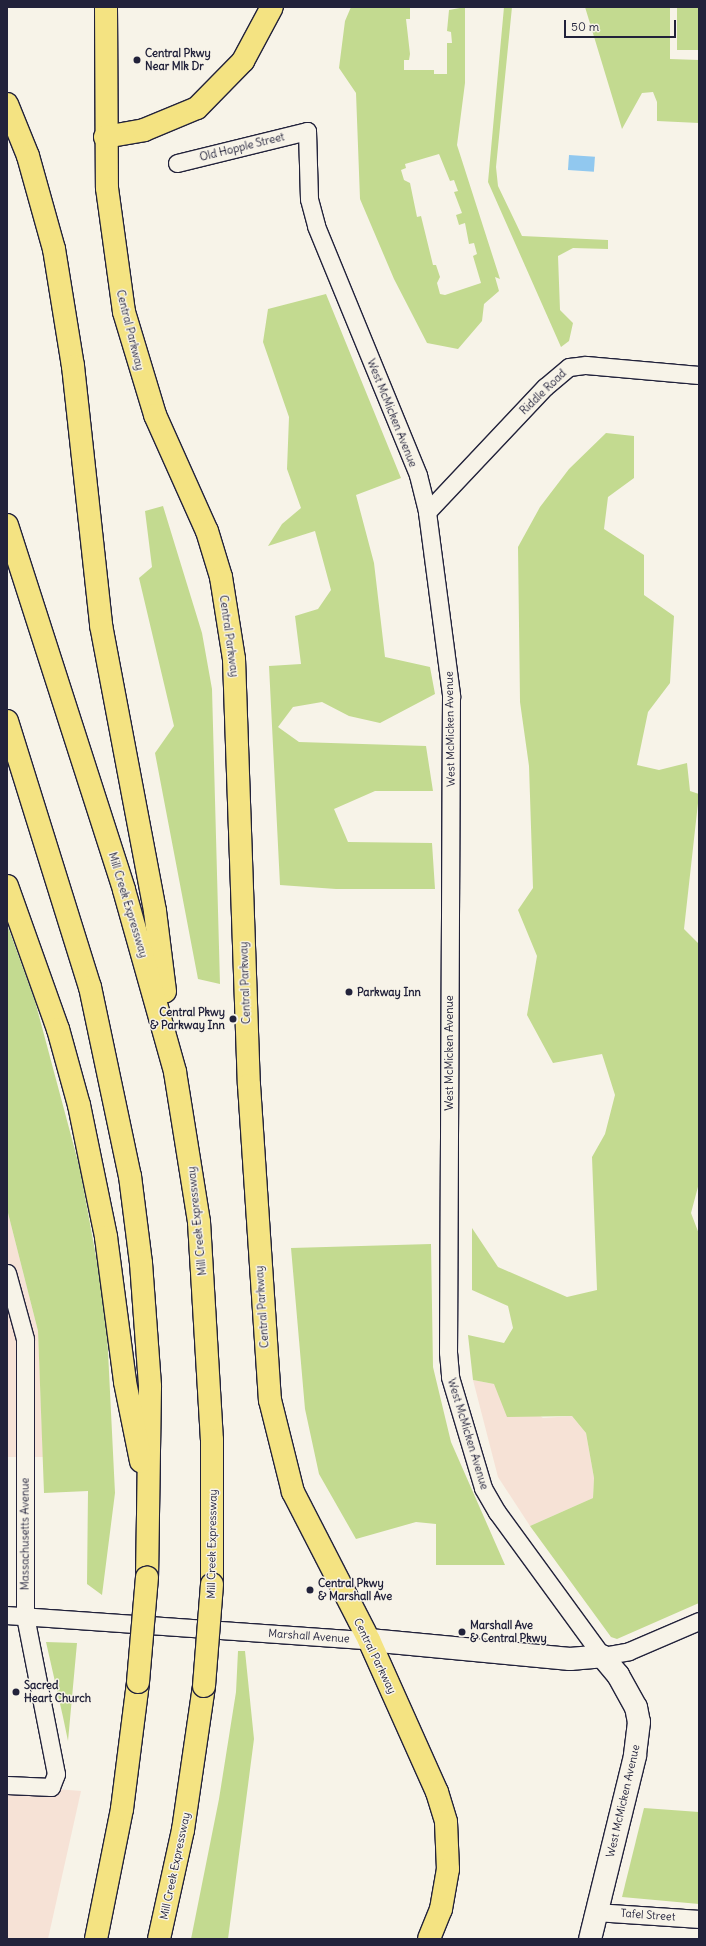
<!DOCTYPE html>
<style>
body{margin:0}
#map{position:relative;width:706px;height:1946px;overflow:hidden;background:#f7f3e8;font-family:Delius,sans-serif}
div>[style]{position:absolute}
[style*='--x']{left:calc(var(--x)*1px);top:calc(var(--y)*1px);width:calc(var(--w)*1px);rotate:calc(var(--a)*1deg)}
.built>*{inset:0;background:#f6e2d6}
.green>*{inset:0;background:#c3da90;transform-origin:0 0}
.water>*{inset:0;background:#91c8ef;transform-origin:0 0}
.roads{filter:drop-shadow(1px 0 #22223b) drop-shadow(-1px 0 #22223b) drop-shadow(0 1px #22223b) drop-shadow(0 -1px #22223b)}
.minor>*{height:17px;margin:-8.5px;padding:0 8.5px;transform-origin:8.5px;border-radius:8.5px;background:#f7f3e8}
.tertiary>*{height:22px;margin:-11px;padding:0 11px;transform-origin:11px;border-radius:11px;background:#f7f3e8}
.primary>*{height:22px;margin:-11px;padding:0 11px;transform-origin:11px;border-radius:11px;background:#f4e382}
.motorway>*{height:22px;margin:-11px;padding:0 11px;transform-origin:11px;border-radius:11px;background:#f4e382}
.bridges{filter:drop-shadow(1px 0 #22223b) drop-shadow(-1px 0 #22223b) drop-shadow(0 1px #22223b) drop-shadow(0 -1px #22223b)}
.motorway-bridge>*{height:22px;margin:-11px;padding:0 11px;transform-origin:11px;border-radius:11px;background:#f4e382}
.dots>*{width:11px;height:11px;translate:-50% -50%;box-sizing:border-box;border:2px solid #f7f3e8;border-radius:50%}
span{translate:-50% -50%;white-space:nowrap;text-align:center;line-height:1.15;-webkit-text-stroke:3px #f7f3e8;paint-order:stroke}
.poi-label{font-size:11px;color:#22223b;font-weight:700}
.left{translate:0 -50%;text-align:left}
.right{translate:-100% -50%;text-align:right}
.street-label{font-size:11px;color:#22223b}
.frame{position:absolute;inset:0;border:8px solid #22223b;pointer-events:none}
.scale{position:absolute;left:564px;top:20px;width:112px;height:18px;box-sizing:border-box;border:2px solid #22223b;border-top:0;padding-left:5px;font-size:12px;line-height:14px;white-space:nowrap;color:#22223b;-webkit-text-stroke:3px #f7f3e8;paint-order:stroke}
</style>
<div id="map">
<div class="built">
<i style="clip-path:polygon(7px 1209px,38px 1331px,43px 1457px,7px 1457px)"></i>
<i style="clip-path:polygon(473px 1380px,494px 1384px,543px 1418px,572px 1416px,586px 1433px,594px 1478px,593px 1498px,530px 1526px,498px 1477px)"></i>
<i style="clip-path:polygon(7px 1785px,81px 1791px,48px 1939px,7px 1939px)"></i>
</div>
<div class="green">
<i style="clip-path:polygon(evenodd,351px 7px,410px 7px,410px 19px,406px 19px,410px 54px,409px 60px,404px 60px,404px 70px,434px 70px,434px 74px,447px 74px,447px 43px,452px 43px,451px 32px,447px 31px,449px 10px,465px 7px,465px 83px,457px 145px,500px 279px,495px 277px,499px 291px,484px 304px,482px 321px,458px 349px,427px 343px,394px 279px,360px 199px,356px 93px,339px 68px,345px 21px,351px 7px,439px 154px,450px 181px,454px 180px,458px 191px,454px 192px,462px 213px,456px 215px,459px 225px,465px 223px,469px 244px,474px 243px,477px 254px,473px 256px,481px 283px,445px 295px,440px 294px,437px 283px,440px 277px,436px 265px,433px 265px,421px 216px,417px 217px,410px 183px,404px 180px,401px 170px,406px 168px,405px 164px,439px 154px)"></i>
<i style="clip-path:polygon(504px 7px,512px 7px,496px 167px,498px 186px,522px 236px,608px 240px,608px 249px,573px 248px,558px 256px,560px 310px,573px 323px,569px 341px,561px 347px,488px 182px)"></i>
<i style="clip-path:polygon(585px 7px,670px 7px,670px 59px,699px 60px,699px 123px,657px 121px,657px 102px,653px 92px,642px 93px,622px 129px)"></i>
<i style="left:677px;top:7px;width:22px;height:43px"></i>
<i style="clip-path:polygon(326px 294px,401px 478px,356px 495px,374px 563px,385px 657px,430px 667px,435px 694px,380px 723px,349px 716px,322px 702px,293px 707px,278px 727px,299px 742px,426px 746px,433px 791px,375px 791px,334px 809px,348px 842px,432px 843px,435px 889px,336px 889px,280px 885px,269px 666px,301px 664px,295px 616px,318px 609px,331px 590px,315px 531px,268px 546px,282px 524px,301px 508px,287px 469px,289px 417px,263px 342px,268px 309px)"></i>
<i style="clip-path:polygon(606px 433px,634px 436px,634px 478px,608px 497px,604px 529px,644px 555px,644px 595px,674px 616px,670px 683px,648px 712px,637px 765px,659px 770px,687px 763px,690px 791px,699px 794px,684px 929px,699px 944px,699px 1183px,691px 1213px,699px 1234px,699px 1603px,617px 1639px,611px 1637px,530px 1526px,593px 1498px,594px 1478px,586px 1433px,572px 1416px,507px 1417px,494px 1384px,473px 1380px,468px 1335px,504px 1343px,513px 1328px,508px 1306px,472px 1290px,472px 1228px,498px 1267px,567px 1297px,597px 1290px,592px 1157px,605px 1134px,615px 1095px,602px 1054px,553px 1063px,527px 1015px,537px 956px,518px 910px,533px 888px,529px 766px,520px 702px,518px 547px,540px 507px,569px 469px)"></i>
<i style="clip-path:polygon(163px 506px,202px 633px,212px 689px,220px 984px,198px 979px,155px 753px,174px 726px,139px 578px,152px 567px,145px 511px)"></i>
<i style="clip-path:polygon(7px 924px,35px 1001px,80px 1169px,106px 1311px,115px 1493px,102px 1595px,87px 1584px,88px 1491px,44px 1493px,38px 1331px,7px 1209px)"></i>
<i style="clip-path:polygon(431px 1244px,433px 1367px,451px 1442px,505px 1565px,436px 1565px,436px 1524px,416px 1522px,356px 1539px,319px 1474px,305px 1409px,291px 1248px)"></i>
<i style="clip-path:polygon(46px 1642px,77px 1643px,68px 1741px,63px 1717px)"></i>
<i style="clip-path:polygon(238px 1651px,245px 1651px,254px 1739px,228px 1939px,191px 1939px,219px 1799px,236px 1692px)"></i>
<i style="clip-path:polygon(644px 1808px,699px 1812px,699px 1904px,622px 1897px)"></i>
</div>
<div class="water">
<i style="left:569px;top:155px;width:26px;height:15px;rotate:4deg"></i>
</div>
<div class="roads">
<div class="minor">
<i style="--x:177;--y:163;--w:134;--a:-13.8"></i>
<i style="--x:307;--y:131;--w:68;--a:88.3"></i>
<i style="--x:309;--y:199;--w:28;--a:75"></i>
<i style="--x:316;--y:226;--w:269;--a:67.7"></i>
<i style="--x:418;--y:475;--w:38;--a:76"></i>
<i style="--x:427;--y:512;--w:185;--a:82.5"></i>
<i style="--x:451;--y:695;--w:657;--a:90.26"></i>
<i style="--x:448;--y:1352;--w:25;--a:85"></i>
<i style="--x:450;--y:1377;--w:116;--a:73.4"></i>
<i style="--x:483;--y:1488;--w:28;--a:60"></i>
<i style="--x:497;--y:1512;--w:178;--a:53.9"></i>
<i style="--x:602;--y:1656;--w:27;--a:-10"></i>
<i style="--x:629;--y:1651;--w:76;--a:-23.2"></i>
<i style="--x:427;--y:512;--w:172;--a:-46.7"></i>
<i style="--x:545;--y:387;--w:31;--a:-40"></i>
<i style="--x:569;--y:367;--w:17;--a:-7"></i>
<i style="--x:586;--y:365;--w:113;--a:5.1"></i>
<i style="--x:7;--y:1273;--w:68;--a:74.7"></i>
<i style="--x:25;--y:1339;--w:277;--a:90"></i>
<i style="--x:25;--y:1616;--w:161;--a:78.9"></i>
<i style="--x:56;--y:1774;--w:14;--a:111"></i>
<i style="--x:51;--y:1787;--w:44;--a:-177.4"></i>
<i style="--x:7;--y:1615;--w:363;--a:4"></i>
<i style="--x:596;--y:1912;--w:103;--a:3.9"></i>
</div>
<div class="tertiary">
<i style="--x:369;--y:1640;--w:202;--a:5.4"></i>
<i style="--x:570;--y:1659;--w:32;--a:-5"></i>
<i style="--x:602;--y:1656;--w:25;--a:50"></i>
<i style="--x:618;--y:1675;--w:37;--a:61"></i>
<i style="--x:636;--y:1707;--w:15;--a:79"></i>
<i style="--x:639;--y:1722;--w:34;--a:97"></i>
<i style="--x:635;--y:1756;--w:188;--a:103.8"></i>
</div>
<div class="primary">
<i style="--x:106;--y:7;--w:181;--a:89.7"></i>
<i style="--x:107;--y:188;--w:125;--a:82.2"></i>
<i style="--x:124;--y:312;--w:108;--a:73.2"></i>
<i style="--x:155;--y:415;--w:127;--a:65.9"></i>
<i style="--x:207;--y:531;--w:48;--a:73.1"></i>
<i style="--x:221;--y:577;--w:83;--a:81"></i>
<i style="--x:234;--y:659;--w:426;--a:88"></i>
<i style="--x:249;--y:1085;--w:316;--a:86.2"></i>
<i style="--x:270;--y:1400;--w:95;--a:76"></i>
<i style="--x:293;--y:1492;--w:166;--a:62.8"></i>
<i style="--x:369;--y:1640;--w:167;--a:65.9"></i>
<i style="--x:437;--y:1792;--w:31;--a:73"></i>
<i style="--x:446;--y:1822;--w:47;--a:87.6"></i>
<i style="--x:448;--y:1869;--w:41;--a:99.9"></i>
<i style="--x:441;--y:1909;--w:32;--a:112"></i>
<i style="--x:105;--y:137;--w:40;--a:-10"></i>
<i style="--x:144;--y:130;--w:57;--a:-22.5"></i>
<i style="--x:197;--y:108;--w:66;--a:-45.6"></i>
<i style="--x:243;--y:61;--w:61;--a:-61.8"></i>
</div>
<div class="motorway">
<i style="--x:7;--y:104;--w:56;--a:68"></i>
<i style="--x:28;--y:156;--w:97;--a:74.4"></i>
<i style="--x:54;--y:249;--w:119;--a:80.8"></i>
<i style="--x:73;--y:366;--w:261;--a:83.8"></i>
<i style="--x:101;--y:625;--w:291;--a:79.3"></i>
<i style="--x:155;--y:911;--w:81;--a:82.9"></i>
<i style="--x:7;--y:525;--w:383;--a:72.2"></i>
<i style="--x:124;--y:890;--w:189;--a:74.3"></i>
<i style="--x:175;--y:1072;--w:152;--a:80.9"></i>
<i style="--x:199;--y:1222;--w:218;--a:86.6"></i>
<i style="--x:212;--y:1440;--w:144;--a:90"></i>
<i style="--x:7;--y:721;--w:279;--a:72.7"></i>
<i style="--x:90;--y:987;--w:193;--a:78.1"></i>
<i style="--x:130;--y:1176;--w:88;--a:82.8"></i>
<i style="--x:141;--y:1263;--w:124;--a:85.8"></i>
<i style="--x:150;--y:1387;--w:190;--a:90.9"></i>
<i style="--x:7;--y:886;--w:152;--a:70.4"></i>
<i style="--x:58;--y:1029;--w:79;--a:74.6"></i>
<i style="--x:79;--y:1105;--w:135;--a:78.4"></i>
<i style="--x:106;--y:1237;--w:146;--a:82.5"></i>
<i style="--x:125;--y:1382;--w:81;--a:78.6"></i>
<i style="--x:96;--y:1939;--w:133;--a:-78.7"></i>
<i style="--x:122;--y:1809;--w:128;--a:-82.8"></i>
<i style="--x:159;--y:1939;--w:112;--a:-77.6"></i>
<i style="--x:183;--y:1830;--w:146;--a:-81.7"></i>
</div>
</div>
<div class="bridges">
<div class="motorway-bridge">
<i style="--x:138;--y:1682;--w:105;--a:-85.1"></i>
<i style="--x:204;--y:1686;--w:102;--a:-85.5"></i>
</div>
</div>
<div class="dots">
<i style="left:137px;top:60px;background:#22223b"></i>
<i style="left:349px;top:992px;background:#22223b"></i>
<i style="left:233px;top:1019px;background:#22223b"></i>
<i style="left:310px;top:1590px;background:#22223b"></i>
<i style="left:462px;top:1632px;background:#22223b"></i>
<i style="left:16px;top:1692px;background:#22223b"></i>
</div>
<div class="poi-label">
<span class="left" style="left:145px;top:60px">Central Pkwy<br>Near Mlk Dr</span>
<span class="left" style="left:357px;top:992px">Parkway Inn</span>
<span class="right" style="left:225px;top:1019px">Central Pkwy<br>&amp; Parkway Inn</span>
<span class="left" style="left:318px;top:1590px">Central Pkwy<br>&amp; Marshall Ave</span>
<span class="left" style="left:470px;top:1632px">Marshall Ave<br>&amp; Central Pkwy</span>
<span class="left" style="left:24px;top:1692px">Sacred<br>Heart Church</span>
</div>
<div class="street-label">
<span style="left:242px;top:147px;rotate:-14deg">Old Hopple Street</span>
<span style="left:130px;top:330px;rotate:76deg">Central Parkway</span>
<span style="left:543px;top:392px;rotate:-44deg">Riddle Road</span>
<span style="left:392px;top:413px;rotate:68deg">West McMicken Avenue</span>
<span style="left:229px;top:636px;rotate:82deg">Central Parkway</span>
<span style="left:450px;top:729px;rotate:-91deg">West McMicken Avenue</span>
<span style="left:128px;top:905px;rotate:73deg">Mill Creek Expressway</span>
<span style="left:245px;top:983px;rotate:-92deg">Central Parkway</span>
<span style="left:449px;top:1053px;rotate:-90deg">West McMicken Avenue</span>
<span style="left:197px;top:1221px;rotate:-96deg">Mill Creek Expressway</span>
<span style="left:262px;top:1307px;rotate:-94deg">Central Parkway</span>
<span style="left:468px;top:1434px;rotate:73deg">West McMicken Avenue</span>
<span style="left:25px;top:1534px;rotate:-90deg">Massachusetts Avenue</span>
<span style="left:212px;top:1544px;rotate:-89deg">Mill Creek Expressway</span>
<span style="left:309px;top:1636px;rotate:4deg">Marshall Avenue</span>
<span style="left:375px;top:1656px;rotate:64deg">Central Parkway</span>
<span style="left:623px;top:1801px;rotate:-77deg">West McMicken Avenue</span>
<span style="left:175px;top:1866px;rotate:-78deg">Mill Creek Expressway</span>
<span style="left:648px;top:1915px;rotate:4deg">Tafel Street</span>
</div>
<div class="frame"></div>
<div class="scale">50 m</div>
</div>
